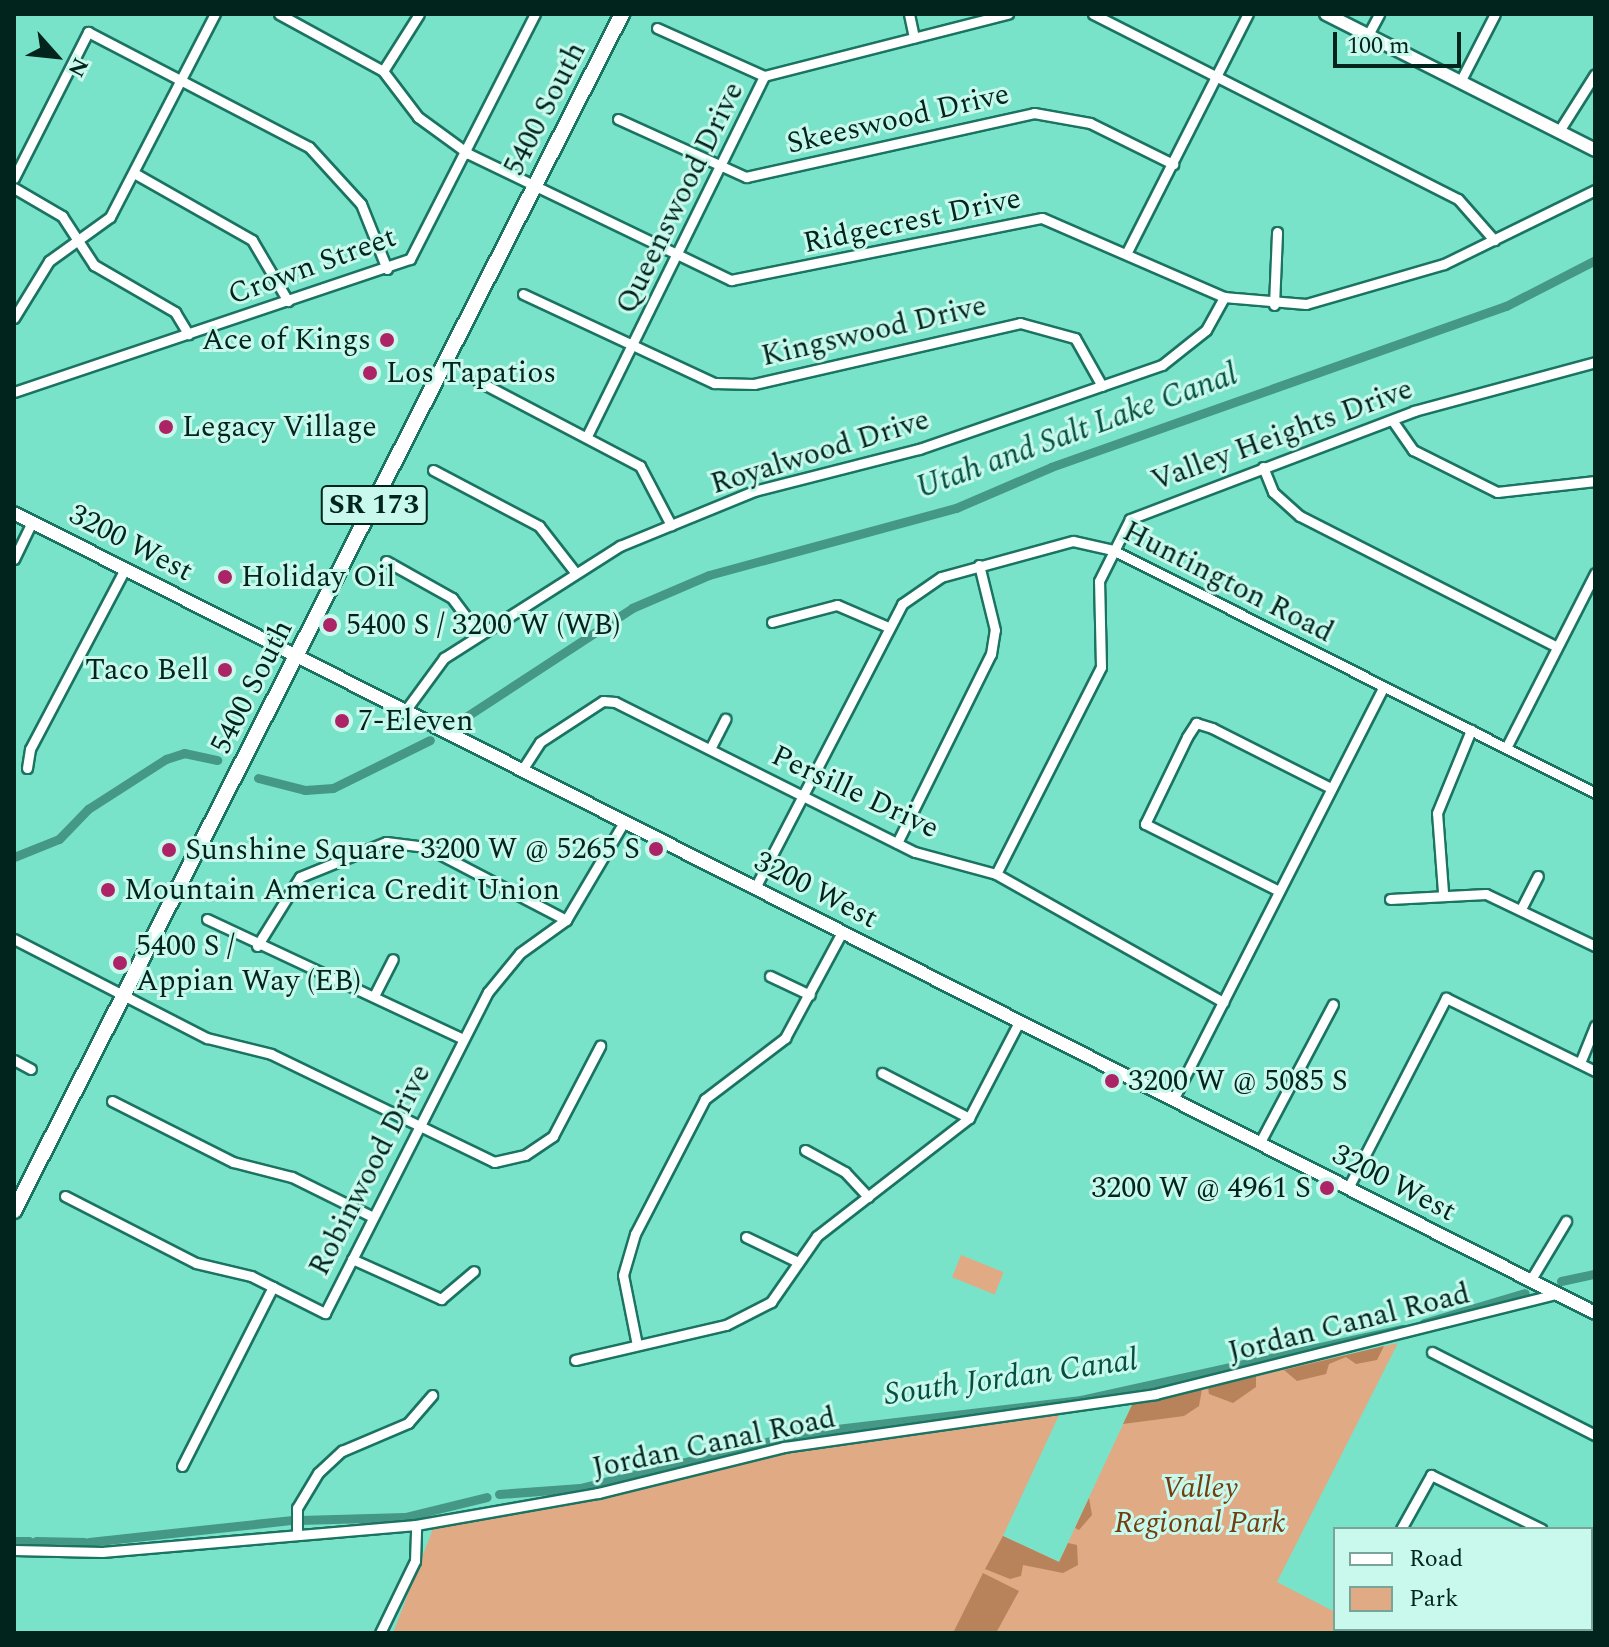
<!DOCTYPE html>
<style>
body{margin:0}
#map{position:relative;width:1609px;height:1647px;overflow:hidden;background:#79e3ca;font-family:Spectral,serif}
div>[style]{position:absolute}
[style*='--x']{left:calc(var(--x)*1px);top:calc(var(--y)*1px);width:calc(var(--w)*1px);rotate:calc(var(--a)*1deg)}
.green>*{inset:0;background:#dfaa84;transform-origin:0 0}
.forest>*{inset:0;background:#b8825b}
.canal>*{height:9px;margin:-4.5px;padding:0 4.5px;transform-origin:4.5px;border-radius:4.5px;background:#459886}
.roads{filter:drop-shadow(2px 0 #1b7362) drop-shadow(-2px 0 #1b7362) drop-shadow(0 2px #1b7362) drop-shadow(0 -2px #1b7362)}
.street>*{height:9px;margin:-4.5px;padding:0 4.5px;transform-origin:4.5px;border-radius:4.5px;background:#fff}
.secondary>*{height:12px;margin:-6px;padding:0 6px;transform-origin:6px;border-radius:6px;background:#fff}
.primary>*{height:14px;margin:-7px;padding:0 7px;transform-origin:7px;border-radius:7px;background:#fff}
.dots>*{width:22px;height:22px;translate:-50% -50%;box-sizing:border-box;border:4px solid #c8f9ec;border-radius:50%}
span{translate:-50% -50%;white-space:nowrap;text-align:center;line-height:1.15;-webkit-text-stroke:6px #c8f9ec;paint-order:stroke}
.shield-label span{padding:2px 6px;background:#c8f9ec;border:2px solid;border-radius:6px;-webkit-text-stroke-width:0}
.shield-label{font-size:28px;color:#01241d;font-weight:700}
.street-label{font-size:30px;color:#01241d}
.poi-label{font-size:30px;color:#01241d}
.right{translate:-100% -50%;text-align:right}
.left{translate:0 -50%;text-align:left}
.park-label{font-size:30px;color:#723d0f;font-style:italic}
.water-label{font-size:32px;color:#054f42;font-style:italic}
.frame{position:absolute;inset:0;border:16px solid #01241d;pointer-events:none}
.legend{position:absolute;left:1333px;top:1527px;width:260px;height:104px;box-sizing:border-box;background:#c8f9ec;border:2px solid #78a499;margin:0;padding:10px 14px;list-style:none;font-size:24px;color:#01241d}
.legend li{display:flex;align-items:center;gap:16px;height:40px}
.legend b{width:40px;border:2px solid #78a499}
.north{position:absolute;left:16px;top:16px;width:80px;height:80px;-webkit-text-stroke:6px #c8f9ec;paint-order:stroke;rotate:117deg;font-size:22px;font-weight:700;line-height:32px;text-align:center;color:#01241d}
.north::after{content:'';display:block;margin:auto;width:28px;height:36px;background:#01241d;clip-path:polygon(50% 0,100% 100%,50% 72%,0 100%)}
.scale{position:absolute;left:1333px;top:32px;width:128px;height:36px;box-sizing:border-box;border:4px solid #01241d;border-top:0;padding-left:10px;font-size:24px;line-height:28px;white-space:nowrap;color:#01241d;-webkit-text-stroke:6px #c8f9ec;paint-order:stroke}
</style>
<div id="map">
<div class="green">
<i style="left:961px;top:1255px;width:46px;height:24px;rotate:22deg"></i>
<i style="clip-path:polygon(1398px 1343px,1277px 1582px,1335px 1612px,1335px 1629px,1375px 1633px,393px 1633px,434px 1526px,597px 1499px,785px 1453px,1060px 1413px,1003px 1536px,1059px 1562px,1133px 1403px)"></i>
</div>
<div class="forest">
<i style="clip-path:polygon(1384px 1346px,1377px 1360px,1356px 1364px,1346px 1357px,1329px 1364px,1326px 1374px,1297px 1381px,1284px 1370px)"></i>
<i style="clip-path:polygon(1256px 1376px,1256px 1387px,1233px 1403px,1209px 1394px,1208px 1387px)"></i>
<i style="clip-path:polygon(1202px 1389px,1199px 1406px,1184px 1416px,1123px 1424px,1133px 1403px)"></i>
<i style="clip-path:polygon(1089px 1498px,1092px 1515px,1079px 1530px,1075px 1528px)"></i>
<i style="clip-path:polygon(1003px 1536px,1059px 1562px,1068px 1543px,1077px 1545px,1078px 1565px,1063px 1573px,1023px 1565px,1021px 1576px,1010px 1579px,985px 1569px)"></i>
<i style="clip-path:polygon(983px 1573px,1019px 1591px,996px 1633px,953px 1633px)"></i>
</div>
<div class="canal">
<i style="--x:455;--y:724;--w:212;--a:-33.2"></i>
<i style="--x:632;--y:608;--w:84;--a:-23.2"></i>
<i style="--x:709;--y:575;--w:256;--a:-15.2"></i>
<i style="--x:956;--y:508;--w:103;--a:-23.3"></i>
<i style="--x:1051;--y:467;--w:483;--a:-19.5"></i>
<i style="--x:1506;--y:306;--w:100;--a:-27.3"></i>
<i style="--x:258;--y:778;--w:49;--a:14.3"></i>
<i style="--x:305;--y:790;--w:28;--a:-4"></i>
<i style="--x:333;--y:788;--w:108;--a:-26.3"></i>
<i style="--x:14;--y:857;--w:48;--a:-21.8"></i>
<i style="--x:59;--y:839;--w:42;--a:-46"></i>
<i style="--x:88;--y:809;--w:93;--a:-32.7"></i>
<i style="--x:166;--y:759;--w:19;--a:-18"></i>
<i style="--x:184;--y:753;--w:34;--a:12"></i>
<i style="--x:1561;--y:1281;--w:35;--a:-12"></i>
<i style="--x:1424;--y:1323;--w:105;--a:-16.5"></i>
<i style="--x:499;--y:1494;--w:81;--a:-4.2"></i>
<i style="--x:580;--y:1488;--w:230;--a:-13.9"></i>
<i style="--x:803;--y:1433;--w:280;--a:-6.8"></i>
<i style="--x:1081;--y:1400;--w:329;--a:-12.5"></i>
<i style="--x:300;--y:1520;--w:105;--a:-1.6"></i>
<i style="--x:405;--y:1517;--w:84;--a:-13.7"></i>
<i style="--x:14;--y:1541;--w:15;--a:0"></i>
<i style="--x:36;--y:1541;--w:48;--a:1.2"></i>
<i style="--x:89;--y:1542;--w:205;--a:-6.2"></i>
</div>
<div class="roads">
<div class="street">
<i style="--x:279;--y:14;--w:119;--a:28.7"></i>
<i style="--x:383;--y:71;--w:58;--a:52.7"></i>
<i style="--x:418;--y:117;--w:63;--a:36"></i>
<i style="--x:469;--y:154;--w:291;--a:25.7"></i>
<i style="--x:731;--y:280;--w:317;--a:-11.3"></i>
<i style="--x:1042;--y:218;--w:198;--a:23.5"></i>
<i style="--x:1224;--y:297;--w:82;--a:4.9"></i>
<i style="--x:1306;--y:304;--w:144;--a:-16.2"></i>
<i style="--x:1444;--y:264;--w:168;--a:-26.1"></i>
<i style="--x:909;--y:14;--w:24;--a:78"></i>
<i style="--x:1093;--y:14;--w:409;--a:26.9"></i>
<i style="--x:1458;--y:199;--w:55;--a:48.7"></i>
<i style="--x:657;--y:28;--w:117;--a:24.2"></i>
<i style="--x:764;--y:76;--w:252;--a:-14.3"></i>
<i style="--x:1368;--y:35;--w:24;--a:-62"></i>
<i style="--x:383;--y:71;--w:67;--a:-57.7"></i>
<i style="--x:1460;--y:82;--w:76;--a:-62.8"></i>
<i style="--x:618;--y:119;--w:141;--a:24.4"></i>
<i style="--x:746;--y:177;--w:295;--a:-12.5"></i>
<i style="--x:1034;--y:113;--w:57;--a:10.1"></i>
<i style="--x:1090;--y:123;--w:93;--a:26.3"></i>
<i style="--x:1559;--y:131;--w:67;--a:-57.7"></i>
<i style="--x:134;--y:173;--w:136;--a:29.6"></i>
<i style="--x:252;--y:240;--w:71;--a:59.5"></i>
<i style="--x:14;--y:178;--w:164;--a:-63.1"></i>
<i style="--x:88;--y:32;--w:249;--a:27.5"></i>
<i style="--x:309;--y:147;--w:77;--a:47.6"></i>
<i style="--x:361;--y:204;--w:70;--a:68.2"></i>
<i style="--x:14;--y:188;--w:56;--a:30.3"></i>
<i style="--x:62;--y:216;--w:59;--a:56.9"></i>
<i style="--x:94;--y:265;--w:94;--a:30.1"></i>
<i style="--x:175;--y:312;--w:26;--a:59"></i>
<i style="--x:1127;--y:252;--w:267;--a:-63.1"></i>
<i style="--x:523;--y:294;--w:211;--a:25"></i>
<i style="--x:714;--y:383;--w:40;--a:1.4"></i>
<i style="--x:754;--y:384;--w:273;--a:-12.9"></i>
<i style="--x:1020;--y:323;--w:57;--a:15.3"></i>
<i style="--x:1075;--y:338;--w:55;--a:60.6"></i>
<i style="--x:1274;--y:305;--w:73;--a:-87.6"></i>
<i style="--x:14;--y:318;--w:67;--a:-58.4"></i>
<i style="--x:49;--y:261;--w:75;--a:-35.8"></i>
<i style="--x:110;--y:217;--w:229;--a:-62.7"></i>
<i style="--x:478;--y:381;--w:183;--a:27.7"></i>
<i style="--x:640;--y:466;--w:67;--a:62.3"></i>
<i style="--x:14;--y:392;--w:418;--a:-18.6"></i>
<i style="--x:410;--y:259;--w:275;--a:-63"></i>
<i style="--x:1392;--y:420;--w:37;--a:55"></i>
<i style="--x:1413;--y:450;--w:94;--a:26.6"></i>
<i style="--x:1497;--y:492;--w:99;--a:-6.4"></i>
<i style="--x:587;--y:436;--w:401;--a:-63.8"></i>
<i style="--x:1263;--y:467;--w:27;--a:68"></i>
<i style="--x:1273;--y:492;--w:36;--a:42"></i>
<i style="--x:1300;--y:516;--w:288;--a:27"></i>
<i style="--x:433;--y:470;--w:120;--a:27.8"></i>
<i style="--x:539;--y:526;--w:58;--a:52"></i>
<i style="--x:14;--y:559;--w:41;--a:-64.1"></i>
<i style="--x:386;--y:561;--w:76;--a:29.3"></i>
<i style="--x:452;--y:598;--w:45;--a:53.1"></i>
<i style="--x:772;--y:622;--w:67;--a:-14.7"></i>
<i style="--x:837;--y:605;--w:56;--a:23.3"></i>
<i style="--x:405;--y:711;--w:66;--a:-53.7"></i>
<i style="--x:444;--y:658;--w:209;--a:-32.5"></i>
<i style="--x:620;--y:546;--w:145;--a:-22.3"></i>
<i style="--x:754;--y:491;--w:170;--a:-14.3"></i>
<i style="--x:919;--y:449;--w:257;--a:-19.1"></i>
<i style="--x:1162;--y:365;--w:56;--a:-38.5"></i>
<i style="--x:1206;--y:330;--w:38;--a:-61"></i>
<i style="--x:1506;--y:748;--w:196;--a:-63"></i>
<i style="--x:710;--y:749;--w:34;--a:-63"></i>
<i style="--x:27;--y:768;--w:19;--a:-81"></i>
<i style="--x:30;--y:749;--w:204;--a:-62.2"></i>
<i style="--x:522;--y:770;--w:33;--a:-57"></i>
<i style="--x:540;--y:742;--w:75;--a:-33.1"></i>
<i style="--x:603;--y:701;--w:12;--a:5"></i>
<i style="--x:615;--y:702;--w:335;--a:26.6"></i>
<i style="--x:915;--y:852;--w:84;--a:15.2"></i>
<i style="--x:996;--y:874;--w:261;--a:29.4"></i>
<i style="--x:897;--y:843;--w:211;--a:-63.6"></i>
<i style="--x:991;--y:654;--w:24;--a:-81"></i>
<i style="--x:995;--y:630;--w:67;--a:-103.8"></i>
<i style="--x:996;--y:874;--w:232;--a:-63.1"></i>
<i style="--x:1101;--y:667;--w:86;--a:-91.3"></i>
<i style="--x:1099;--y:581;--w:69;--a:-63.4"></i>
<i style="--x:1130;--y:519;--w:304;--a:-20.8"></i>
<i style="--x:1414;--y:411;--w:188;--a:-15.1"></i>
<i style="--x:755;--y:888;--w:320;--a:-62.6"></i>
<i style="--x:902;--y:604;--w:47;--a:-34.7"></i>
<i style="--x:941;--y:577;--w:137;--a:-15.3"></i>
<i style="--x:1073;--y:541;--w:41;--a:12.7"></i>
<i style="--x:1113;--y:550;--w:540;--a:26.75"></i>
<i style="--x:1279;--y:891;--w:150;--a:-153.4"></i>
<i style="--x:1145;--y:824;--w:97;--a:-64.2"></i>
<i style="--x:1187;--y:737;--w:17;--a:-57"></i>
<i style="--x:1196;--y:723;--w:17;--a:17"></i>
<i style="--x:1212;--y:728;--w:133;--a:26.8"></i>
<i style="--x:1443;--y:892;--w:79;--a:-94.3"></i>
<i style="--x:1437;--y:813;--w:90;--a:-67.7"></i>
<i style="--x:1390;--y:899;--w:96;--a:-3"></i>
<i style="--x:1486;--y:894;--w:121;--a:25.5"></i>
<i style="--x:1521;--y:909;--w:37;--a:-63"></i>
<i style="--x:207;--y:919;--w:283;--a:25.1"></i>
<i style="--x:14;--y:939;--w:217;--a:27.2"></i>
<i style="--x:207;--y:1038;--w:66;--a:14"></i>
<i style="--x:271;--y:1054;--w:248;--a:25.8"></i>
<i style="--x:494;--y:1162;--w:32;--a:-13"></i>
<i style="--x:525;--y:1155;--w:34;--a:-34"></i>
<i style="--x:553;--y:1136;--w:102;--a:-62.4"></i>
<i style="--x:257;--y:946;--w:81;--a:-58.1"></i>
<i style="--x:300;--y:877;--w:93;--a:-22.1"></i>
<i style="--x:386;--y:842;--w:40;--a:7.1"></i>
<i style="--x:426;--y:847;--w:158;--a:27.5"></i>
<i style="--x:770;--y:976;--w:44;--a:25.4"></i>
<i style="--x:375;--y:994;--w:39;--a:-63"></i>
<i style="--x:14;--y:1060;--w:19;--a:28"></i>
<i style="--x:1580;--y:1063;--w:40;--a:-68"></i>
<i style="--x:882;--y:1073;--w:98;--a:27.3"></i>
<i style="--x:1173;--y:1100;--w:463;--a:-63"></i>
<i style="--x:112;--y:1101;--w:136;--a:26.8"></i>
<i style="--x:233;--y:1162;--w:61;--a:14.3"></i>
<i style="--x:292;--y:1177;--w:90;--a:26.3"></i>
<i style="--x:1259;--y:1144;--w:158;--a:-62.1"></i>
<i style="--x:805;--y:1150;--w:46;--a:28.8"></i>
<i style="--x:845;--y:1172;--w:34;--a:47"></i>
<i style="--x:1348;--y:1188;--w:214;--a:-62.7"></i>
<i style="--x:1446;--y:998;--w:166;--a:26.1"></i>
<i style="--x:65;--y:1196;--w:147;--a:27.1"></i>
<i style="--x:196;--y:1263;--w:57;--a:13.3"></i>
<i style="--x:251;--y:1276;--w:83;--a:26.6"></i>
<i style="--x:325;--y:1313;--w:360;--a:-63.1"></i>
<i style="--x:488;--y:992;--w:50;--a:-50.6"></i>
<i style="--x:520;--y:953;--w:57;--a:-35.7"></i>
<i style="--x:566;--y:920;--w:114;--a:-59.4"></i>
<i style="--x:746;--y:1237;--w:58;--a:25.7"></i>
<i style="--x:352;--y:1259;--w:98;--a:24.2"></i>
<i style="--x:441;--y:1299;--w:43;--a:-40.3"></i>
<i style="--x:1530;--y:1281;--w:70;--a:-59"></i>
<i style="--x:637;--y:1345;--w:71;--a:-101.3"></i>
<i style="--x:623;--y:1275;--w:43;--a:-73.7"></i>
<i style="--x:635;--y:1234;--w:152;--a:-62.6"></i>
<i style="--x:705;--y:1099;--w:101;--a:-37.3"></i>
<i style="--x:785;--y:1038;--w:120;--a:-61.7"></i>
<i style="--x:1432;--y:1352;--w:183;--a:27"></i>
<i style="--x:575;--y:1360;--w:155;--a:-13.1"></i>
<i style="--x:726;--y:1325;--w:51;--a:-27.1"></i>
<i style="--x:771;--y:1302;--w:80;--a:-55.1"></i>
<i style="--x:817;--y:1236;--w:192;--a:-37.8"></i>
<i style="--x:969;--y:1118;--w:108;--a:-62.5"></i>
<i style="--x:182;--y:1466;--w:201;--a:-63.1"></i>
<i style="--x:1401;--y:1529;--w:62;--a:-60.9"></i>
<i style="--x:1431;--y:1475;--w:123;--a:26.1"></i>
<i style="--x:297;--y:1531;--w:23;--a:-90"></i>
<i style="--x:297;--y:1508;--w:41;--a:-59"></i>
<i style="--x:318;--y:1473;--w:33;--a:-43"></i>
<i style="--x:342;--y:1451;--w:72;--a:-23"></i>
<i style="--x:408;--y:1423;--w:37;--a:-49"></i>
<i style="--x:14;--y:1550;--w:88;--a:1.3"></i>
<i style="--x:102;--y:1552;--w:315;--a:-4.9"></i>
<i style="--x:416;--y:1525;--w:185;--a:-10"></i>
<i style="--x:598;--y:1493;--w:192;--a:-13.9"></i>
<i style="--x:784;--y:1447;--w:375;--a:-8.1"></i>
<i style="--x:1155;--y:1394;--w:414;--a:-14"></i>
<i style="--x:1591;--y:1566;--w:9;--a:-63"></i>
<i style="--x:1495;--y:1629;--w:9;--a:27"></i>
<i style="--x:380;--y:1633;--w:80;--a:-64.1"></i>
<i style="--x:415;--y:1561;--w:36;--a:-88"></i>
<i style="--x:1557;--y:1633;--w:4;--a:-63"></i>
</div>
<div class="secondary">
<i style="--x:1326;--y:14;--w:301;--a:26.8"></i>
<i style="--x:14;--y:513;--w:1772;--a:26.84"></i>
</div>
<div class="primary">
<i style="--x:14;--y:1211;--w:1343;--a:-63.07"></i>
</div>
</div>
<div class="dots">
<i style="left:387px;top:340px;background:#ad2466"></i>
<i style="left:370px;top:373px;background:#ad2466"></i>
<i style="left:166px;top:427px;background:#ad2466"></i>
<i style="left:225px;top:577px;background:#ad2466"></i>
<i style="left:330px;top:625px;background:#ad2466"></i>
<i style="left:225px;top:670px;background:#ad2466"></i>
<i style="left:342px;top:721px;background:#ad2466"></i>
<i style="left:656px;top:849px;background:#ad2466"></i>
<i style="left:169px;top:850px;background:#ad2466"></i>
<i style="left:108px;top:890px;background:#ad2466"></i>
<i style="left:120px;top:963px;background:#ad2466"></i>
<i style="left:1112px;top:1081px;background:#ad2466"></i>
<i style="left:1327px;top:1188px;background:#ad2466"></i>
</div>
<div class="shield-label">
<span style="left:374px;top:505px">SR 173</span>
</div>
<div class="street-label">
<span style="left:545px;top:109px;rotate:-63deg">5400 South</span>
<span style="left:898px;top:119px;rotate:-13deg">Skeeswood Drive</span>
<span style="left:680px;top:198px;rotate:-64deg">Queenswood Drive</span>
<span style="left:912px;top:221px;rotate:-12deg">Ridgecrest Drive</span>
<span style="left:312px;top:266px;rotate:-20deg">Crown Street</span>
<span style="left:874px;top:331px;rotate:-13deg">Kingswood Drive</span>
<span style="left:1282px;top:435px;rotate:-20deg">Valley Heights Drive</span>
<span style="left:820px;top:452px;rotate:-17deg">Royalwood Drive</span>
<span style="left:131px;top:543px;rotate:27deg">3200 West</span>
<span style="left:1228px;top:582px;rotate:27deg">Huntington Road</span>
<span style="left:252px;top:687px;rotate:-63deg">5400 South</span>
<span style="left:855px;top:792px;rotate:25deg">Persille Drive</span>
<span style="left:816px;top:890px;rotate:27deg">3200 West</span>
<span style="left:370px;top:1170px;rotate:-63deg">Robinwood Drive</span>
<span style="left:1394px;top:1183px;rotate:27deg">3200 West</span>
<span style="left:1349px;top:1323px;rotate:-14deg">Jordan Canal Road</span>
<span style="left:714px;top:1443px;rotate:-12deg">Jordan Canal Road</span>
</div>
<div class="poi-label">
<span class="right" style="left:371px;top:340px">Ace of Kings</span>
<span class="left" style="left:386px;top:373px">Los Tapatios</span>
<span class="left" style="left:182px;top:427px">Legacy Village</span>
<span class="left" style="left:241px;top:577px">Holiday Oil</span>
<span class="left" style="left:346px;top:625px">5400 S / 3200 W (WB)</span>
<span class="right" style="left:209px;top:670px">Taco Bell</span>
<span class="left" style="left:358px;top:721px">7-Eleven</span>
<span class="right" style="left:640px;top:849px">3200 W @ 5265 S</span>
<span class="left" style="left:185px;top:850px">Sunshine Square</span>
<span class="left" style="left:124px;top:890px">Mountain America Credit Union</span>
<span class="left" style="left:136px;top:963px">5400 S /<br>Appian Way (EB)</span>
<span class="left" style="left:1128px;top:1081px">3200 W @ 5085 S</span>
<span class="right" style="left:1311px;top:1188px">3200 W @ 4961 S</span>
</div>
<div class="park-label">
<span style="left:1200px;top:1505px">Valley<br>Regional Park</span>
</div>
<div class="water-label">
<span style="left:1077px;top:432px;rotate:-20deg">Utah and Salt Lake Canal</span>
<span style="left:1011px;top:1378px;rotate:-8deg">South Jordan Canal</span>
</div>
<div class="frame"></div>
<ul class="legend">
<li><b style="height:10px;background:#fff"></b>Road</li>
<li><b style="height:22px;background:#dfaa84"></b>Park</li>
</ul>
<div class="north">N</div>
<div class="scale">100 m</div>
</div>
